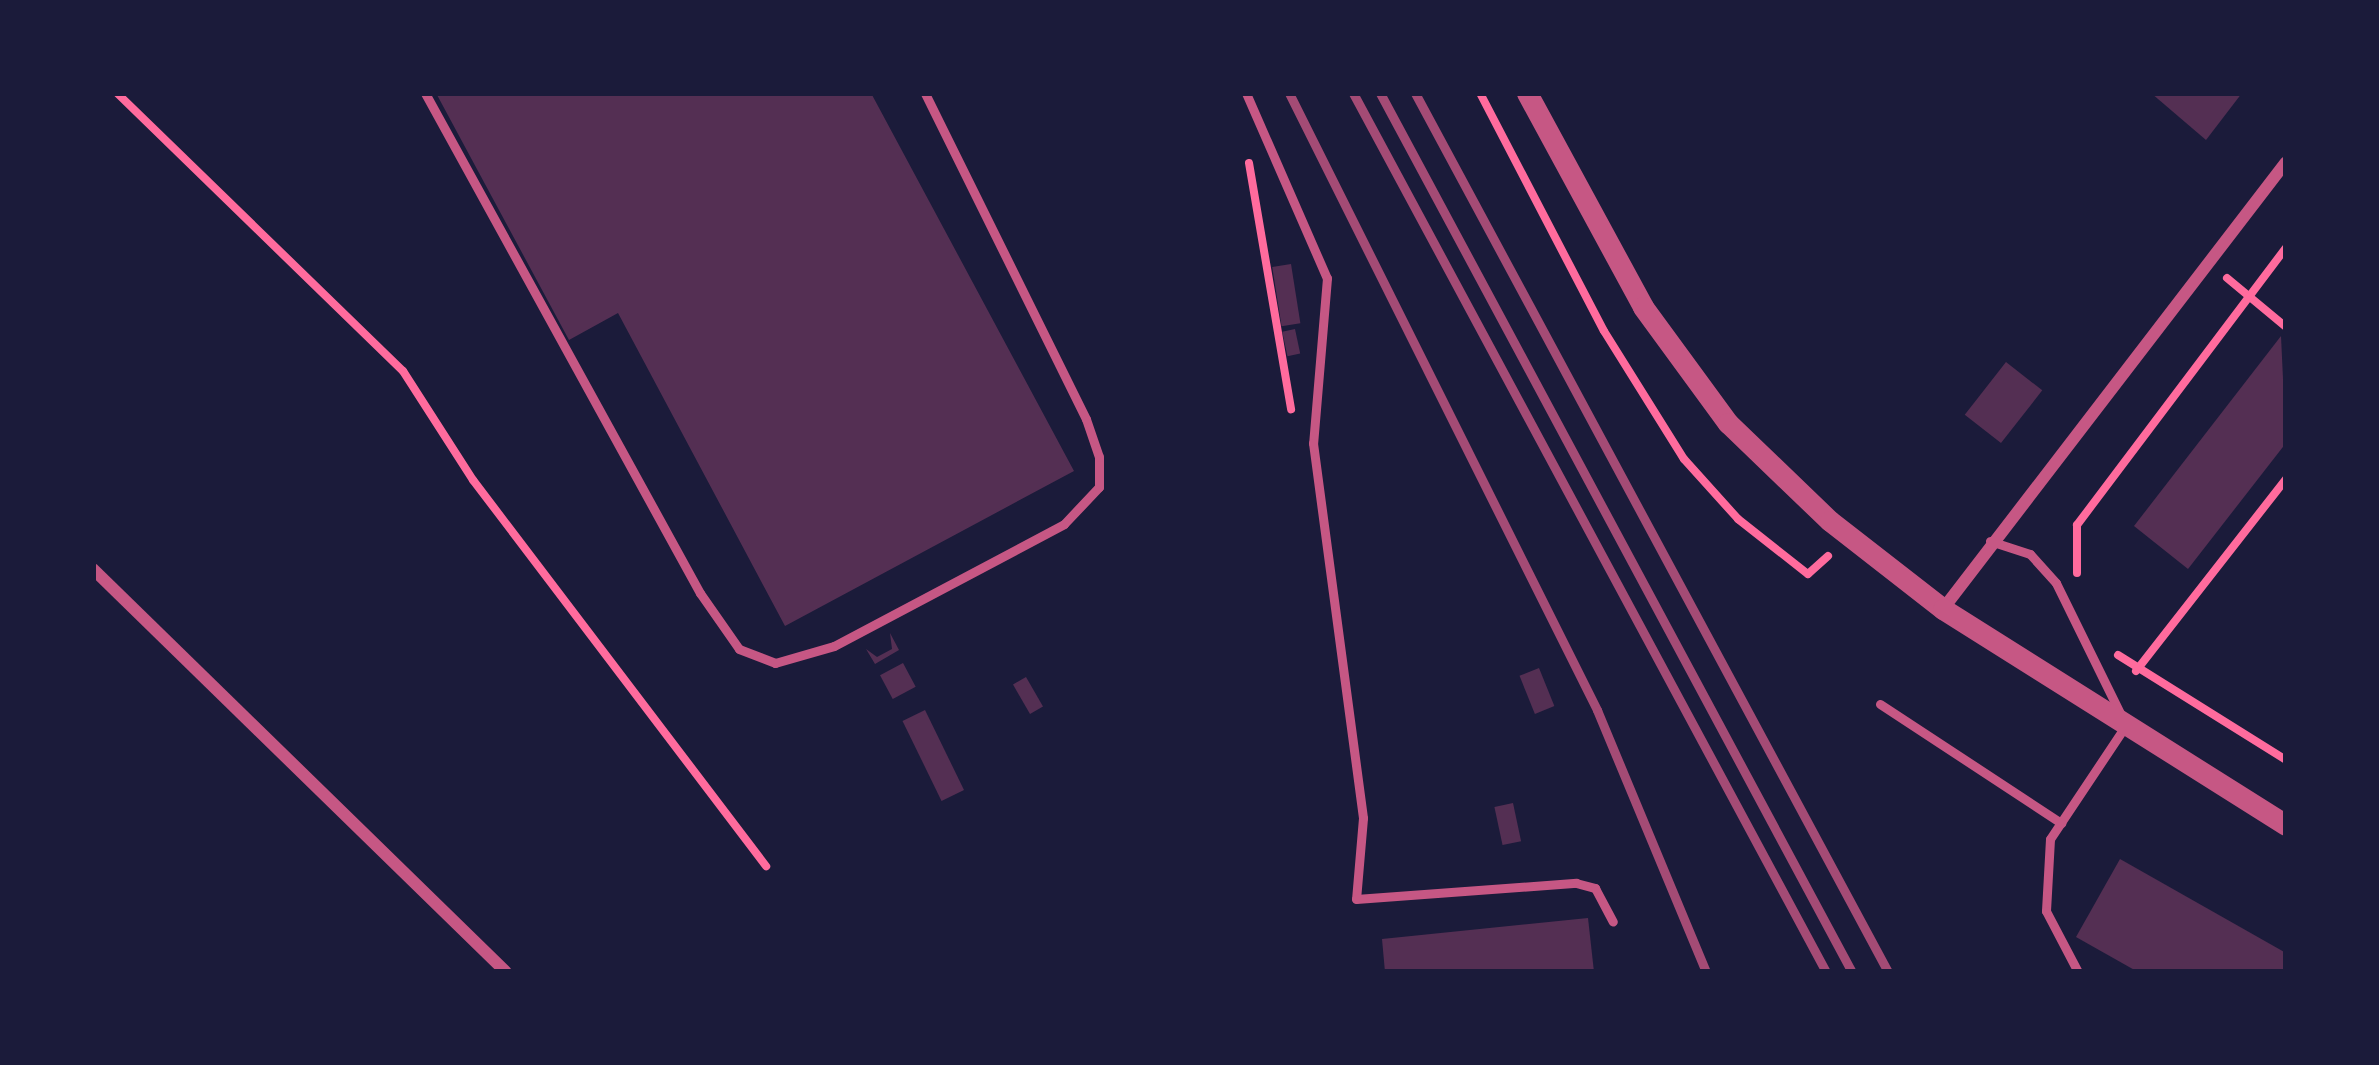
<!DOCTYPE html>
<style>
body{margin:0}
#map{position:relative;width:2379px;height:1065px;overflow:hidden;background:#1b1b3a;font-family:Rubik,sans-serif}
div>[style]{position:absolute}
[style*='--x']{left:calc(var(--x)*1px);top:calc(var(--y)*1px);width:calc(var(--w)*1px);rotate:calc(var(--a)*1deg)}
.building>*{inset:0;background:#542f53;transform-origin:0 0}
.path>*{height:8px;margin:-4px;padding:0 4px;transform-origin:4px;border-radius:4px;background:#ff6b9d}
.service>*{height:9px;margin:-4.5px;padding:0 4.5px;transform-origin:4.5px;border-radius:4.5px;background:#c65784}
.minor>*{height:12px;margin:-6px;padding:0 6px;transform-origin:6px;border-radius:6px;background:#c65784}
.tertiary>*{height:21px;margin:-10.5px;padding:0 10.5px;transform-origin:10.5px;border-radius:10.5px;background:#c65784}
.rail>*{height:9px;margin:-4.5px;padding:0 4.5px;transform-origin:4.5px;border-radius:4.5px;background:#a44b75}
span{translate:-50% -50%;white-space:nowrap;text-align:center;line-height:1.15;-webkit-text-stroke:9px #1b1b3a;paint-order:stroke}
.frame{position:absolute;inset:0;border:96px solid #1b1b3a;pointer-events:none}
</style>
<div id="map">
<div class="building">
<i style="clip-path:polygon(436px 93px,871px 93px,1074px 471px,785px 626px,618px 313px,569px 340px)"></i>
<i style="clip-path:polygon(2151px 93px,2242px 93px,2206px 140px)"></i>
<i style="left:1291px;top:264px;width:60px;height:19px;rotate:81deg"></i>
<i style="left:1295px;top:329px;width:25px;height:13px;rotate:78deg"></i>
<i style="clip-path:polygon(2281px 336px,2286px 443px,2188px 569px,2134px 526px)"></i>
<i style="left:2006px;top:362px;width:46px;height:67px;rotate:38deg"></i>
<i style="clip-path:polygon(890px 633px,899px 650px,875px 664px,866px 649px,877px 657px,892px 649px)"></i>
<i style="left:903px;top:663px;width:27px;height:26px;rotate:62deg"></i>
<i style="left:1539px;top:668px;width:41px;height:21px;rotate:68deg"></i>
<i style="left:1026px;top:677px;width:34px;height:15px;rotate:60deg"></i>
<i style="left:925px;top:710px;width:89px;height:25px;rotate:64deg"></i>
<i style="left:1513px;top:803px;width:39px;height:19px;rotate:78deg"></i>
<i style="clip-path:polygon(2120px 859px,2286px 953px,2286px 972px,2138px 972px,2076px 937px)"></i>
<i style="clip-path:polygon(1588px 918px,1594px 972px,1385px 972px,1382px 939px)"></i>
</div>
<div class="path">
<i style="--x:117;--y:93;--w:399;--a:44.2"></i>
<i style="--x:403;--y:371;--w:130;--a:57.3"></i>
<i style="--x:473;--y:480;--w:485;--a:52.8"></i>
<i style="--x:1480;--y:93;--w:268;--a:62.5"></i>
<i style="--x:1604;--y:331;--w:151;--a:58"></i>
<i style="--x:1684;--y:459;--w:81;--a:48"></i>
<i style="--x:1738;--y:519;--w:89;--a:38.2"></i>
<i style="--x:1808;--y:574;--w:27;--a:-42"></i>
<i style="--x:1249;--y:163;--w:250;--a:80.3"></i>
<i style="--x:2227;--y:278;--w:77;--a:39.7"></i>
<i style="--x:2077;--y:573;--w:48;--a:-90"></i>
<i style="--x:2077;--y:525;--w:347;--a:-53"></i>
<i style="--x:2118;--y:655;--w:198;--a:32"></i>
<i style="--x:2136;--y:671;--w:244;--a:-52"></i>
</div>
<div class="service">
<i style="--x:425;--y:93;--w:571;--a:61.19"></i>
<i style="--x:700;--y:593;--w:68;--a:55.1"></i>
<i style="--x:739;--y:649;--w:39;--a:21"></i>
<i style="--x:775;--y:663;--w:61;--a:-16.1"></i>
<i style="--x:834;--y:646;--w:260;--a:-27.9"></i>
<i style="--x:1064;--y:524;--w:51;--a:-46.6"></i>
<i style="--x:1099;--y:487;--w:30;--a:-90"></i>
<i style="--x:1099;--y:457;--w:40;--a:-108.9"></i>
<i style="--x:1086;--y:419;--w:364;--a:-116.3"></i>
<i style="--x:1246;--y:93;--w:202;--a:66.4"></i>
<i style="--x:1327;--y:278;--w:166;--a:94.8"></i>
<i style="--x:1313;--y:443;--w:378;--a:82.4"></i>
<i style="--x:1363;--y:818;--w:81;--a:94.9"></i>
<i style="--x:1356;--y:899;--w:221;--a:-4.2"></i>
<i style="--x:1576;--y:883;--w:20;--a:15"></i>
<i style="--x:1595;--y:888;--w:38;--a:62"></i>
<i style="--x:1990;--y:541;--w:42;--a:18"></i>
<i style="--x:2030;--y:554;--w:39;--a:48"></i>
<i style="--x:2056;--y:583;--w:158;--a:63.8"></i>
<i style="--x:2126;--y:725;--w:137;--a:123.7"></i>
<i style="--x:2050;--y:839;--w:72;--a:93.2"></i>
<i style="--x:2046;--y:911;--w:69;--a:62.3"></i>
<i style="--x:1880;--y:704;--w:217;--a:33.3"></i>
</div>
<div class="minor">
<i style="--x:93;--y:569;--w:577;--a:44.3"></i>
<i style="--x:1943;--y:609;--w:563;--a:-52.5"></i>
</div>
<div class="tertiary">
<i style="--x:1527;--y:93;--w:243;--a:61.5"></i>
<i style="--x:1643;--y:307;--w:144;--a:53.8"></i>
<i style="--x:1728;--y:423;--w:141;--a:43.9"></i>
<i style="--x:1830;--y:521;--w:143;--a:37.9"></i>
<i style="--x:1943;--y:609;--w:405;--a:32.2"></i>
</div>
<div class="rail">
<i style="--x:1289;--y:93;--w:690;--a:63.47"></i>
<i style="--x:1597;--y:710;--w:284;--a:67.4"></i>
<i style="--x:1353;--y:93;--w:998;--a:61.71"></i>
<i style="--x:1380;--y:93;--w:998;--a:61.77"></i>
<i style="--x:1415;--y:93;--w:998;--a:61.71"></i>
</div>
<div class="frame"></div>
</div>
